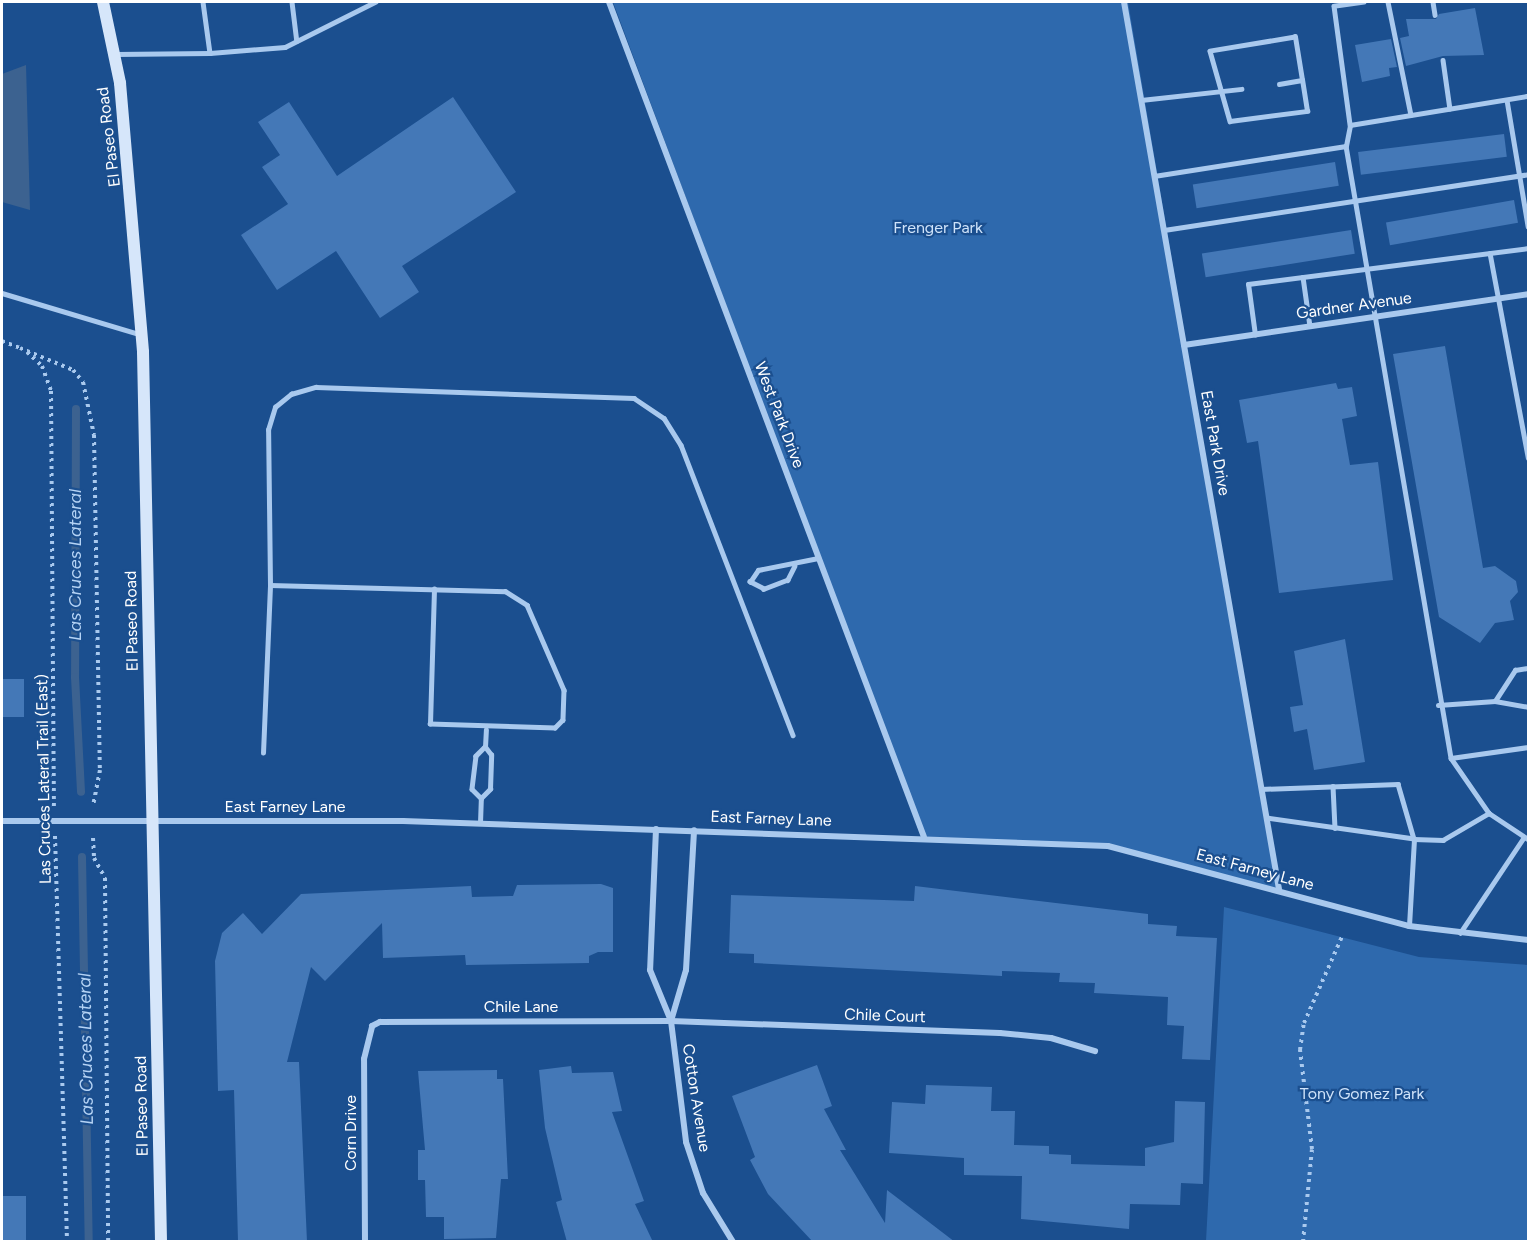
<!DOCTYPE html>
<style>
body{margin:0}
#map{position:relative;width:1530px;height:1243px;overflow:hidden;background:#1b4f8f;font-family:Figtree,sans-serif}
div>[style]{position:absolute}
[style*='--x']{left:calc(var(--x)*1px);top:calc(var(--y)*1px);width:calc(var(--w)*1px);rotate:calc(var(--a)*1deg)}
.green>*{inset:0;background:#2e69ad}
.water>*{inset:0;background:#3c6290}
.stream>*{height:8px;margin:-4px;padding:0 4px;transform-origin:4px;border-radius:4px;background:#3c6290}
.building>*{inset:0;background:#4478b7;transform-origin:0 0}
.path>*{height:4px;margin-top:-2px;transform-origin:0;background:repeating-linear-gradient(90deg,#a9c9ee 0 3px,transparent 0 7.5px)}
.lane>*{height:4.5px;margin:-2.25px;padding:0 2.25px;transform-origin:2.25px;border-radius:2.25px;background:#a9c9ee}
.street>*{height:6px;margin:-3px;padding:0 3px;transform-origin:3px;border-radius:3px;background:#a9c9ee}
.secondary>*{height:12px;margin:-6px;padding:0 6px;transform-origin:6px;border-radius:6px;background:#d6e6fa}
span{translate:-50% -50%;white-space:nowrap;text-align:center;line-height:1.15;-webkit-text-stroke:4.5px #1b4f8f;paint-order:stroke}
.street-label{font-size:16px;color:#fff}
.park-label{font-size:16px;color:#cfe3fa}
.water-label{font-size:18px;color:#b5d3f5;font-style:italic}
.frame{position:absolute;inset:0;border:3px solid #fff;pointer-events:none}
</style>
<div id="map">
<div class="green">
<i style="clip-path:polygon(613px 2px,1128px 2px,1279px 889px,1108px 846px,924px 837px)"></i>
<i style="clip-path:polygon(1224px 907px,1419px 957px,1528px 965px,1528px 1241px,1206px 1241px)"></i>
</div>
<div class="water">
<i style="clip-path:polygon(26px 65px,30px 210px,2px 202px,2px 74px)"></i>
</div>
<div class="stream">
<i style="--x:76;--y:409;--w:268;--a:90.2"></i>
<i style="--x:75;--y:677;--w:115;--a:87"></i>
<i style="--x:82;--y:857;--w:385;--a:89"></i>
</div>
<div class="building">
<i style="clip-path:polygon(1475px 8px,1484px 55px,1443px 56px,1406px 66px,1400px 38px,1409px 36px,1406px 19px,1436px 19px,1439px 14px)"></i>
<i style="clip-path:polygon(1391px 39px,1397px 67px,1389px 68px,1390px 76px,1362px 82px,1355px 45px)"></i>
<i style="clip-path:polygon(453px 97px,516px 192px,402px 266px,419px 292px,380px 318px,336px 251px,277px 290px,241px 235px,288px 204px,262px 167px,280px 155px,258px 122px,289px 102px,337px 176px)"></i>
<i style="left:1504px;top:134px;width:23px;height:147px;rotate:83deg"></i>
<i style="left:1335px;top:162px;width:24px;height:144px;rotate:81deg"></i>
<i style="left:1514px;top:200px;width:23px;height:130px;rotate:80deg"></i>
<i style="left:1351px;top:230px;width:24px;height:151px;rotate:81deg"></i>
<i style="clip-path:polygon(1445px 346px,1483px 568px,1495px 566px,1516px 581px,1518px 592px,1510px 601px,1514px 620px,1495px 623px,1480px 643px,1439px 617px,1393px 354px)"></i>
<i style="clip-path:polygon(1336px 383px,1338px 389px,1352px 387px,1357px 416px,1342px 419px,1350px 465px,1378px 462px,1393px 580px,1279px 593px,1258px 441px,1247px 443px,1239px 400px)"></i>
<i style="clip-path:polygon(1345px 639px,1365px 762px,1314px 770px,1307px 729px,1294px 732px,1290px 707px,1303px 705px,1294px 651px)"></i>
<i style="left:2px;top:679px;width:22px;height:38px"></i>
<i style="clip-path:polygon(601px 884px,613px 888px,613px 952px,598px 952px,589px 956px,589px 963px,466px 965px,465px 955px,383px 958px,382px 923px,325px 981px,311px 967px,287px 1062px,299px 1062px,307px 1242px,238px 1242px,234px 1090px,218px 1091px,215px 961px,222px 933px,243px 913px,262px 934px,301px 894px,471px 886px,472px 897px,513px 896px,517px 885px)"></i>
<i style="clip-path:polygon(915px 886px,1148px 914px,1148px 924px,1177px 926px,1176px 936px,1217px 938px,1210px 1060px,1182px 1059px,1184px 1026px,1167px 1025px,1168px 997px,1094px 993px,1095px 983px,1059px 982px,1060px 973px,1002px 971px,1002px 976px,754px 963px,754px 954px,729px 953px,731px 895px,914px 901px)"></i>
<i style="clip-path:polygon(817px 1065px,832px 1106px,824px 1109px,846px 1150px,840px 1150px,885px 1223px,887px 1190px,955px 1242px,813px 1242px,768px 1194px,750px 1160px,755px 1157px,732px 1096px)"></i>
<i style="clip-path:polygon(571px 1066px,572px 1073px,613px 1072px,622px 1111px,612px 1112px,644px 1201px,635px 1204px,653px 1242px,567px 1242px,556px 1202px,562px 1200px,545px 1128px,539px 1070px)"></i>
<i style="clip-path:polygon(497px 1070px,497px 1079px,503px 1079px,508px 1179px,501px 1179px,496px 1238px,444px 1239px,444px 1217px,426px 1217px,425px 1180px,418px 1180px,418px 1150px,425px 1150px,418px 1071px)"></i>
<i style="clip-path:polygon(926px 1085px,992px 1087px,991px 1111px,1015px 1111px,1014px 1145px,1049px 1146px,1049px 1154px,1071px 1155px,1071px 1164px,1145px 1166px,1145px 1148px,1174px 1142px,1175px 1101px,1205px 1102px,1203px 1184px,1181px 1183px,1180px 1205px,1130px 1204px,1129px 1229px,1021px 1219px,1022px 1176px,964px 1175px,964px 1158px,889px 1153px,892px 1102px,925px 1104px)"></i>
<i style="left:2px;top:1196px;width:24px;height:46px"></i>
</div>
<div class="path">
<i style="--x:2;--y:341;--w:19;--a:21"></i>
<i style="--x:20;--y:348;--w:57;--a:22.5"></i>
<i style="--x:73;--y:370;--w:16;--a:50"></i>
<i style="--x:83;--y:382;--w:54;--a:78.3"></i>
<i style="--x:94;--y:435;--w:335;--a:89"></i>
<i style="--x:100;--y:770;--w:37;--a:101"></i>
<i style="--x:27;--y:352;--w:21;--a:43"></i>
<i style="--x:42;--y:366;--w:27;--a:70"></i>
<i style="--x:51;--y:391;--w:416;--a:89.6"></i>
<i style="--x:55;--y:836;--w:406;--a:88.3"></i>
<i style="--x:93;--y:838;--w:20;--a:87"></i>
<i style="--x:94;--y:858;--w:23;--a:61"></i>
<i style="--x:105;--y:878;--w:364;--a:89.5"></i>
<i style="--x:1303;--y:1242;--w:93;--a:-84.5"></i>
<i style="--x:1312;--y:1149;--w:100;--a:-96.9"></i>
<i style="--x:1300;--y:1050;--w:27;--a:-82"></i>
<i style="--x:1304;--y:1023;--w:97;--a:-66.3"></i>
</div>
<div class="lane">
<i style="--x:203;--y:2;--w:51;--a:82.2"></i>
<i style="--x:210;--y:53;--w:75;--a:-4.6"></i>
<i style="--x:285;--y:47;--w:101;--a:-26.6"></i>
<i style="--x:292;--y:2;--w:39;--a:83"></i>
<i style="--x:1364;--y:2;--w:30;--a:172"></i>
<i style="--x:1334;--y:6;--w:120;--a:82.3"></i>
<i style="--x:1350;--y:125;--w:180;--a:-9.3"></i>
<i style="--x:1388;--y:2;--w:115;--a:78.5"></i>
<i style="--x:1433;--y:2;--w:13;--a:81"></i>
<i style="--x:116;--y:54;--w:94;--a:-0.6"></i>
<i style="--x:1443;--y:60;--w:49;--a:81.9"></i>
<i style="--x:1279;--y:84;--w:23;--a:-10"></i>
<i style="--x:1302;--y:80;--w:44;--a:-99.2"></i>
<i style="--x:1295;--y:37;--w:86;--a:170.6"></i>
<i style="--x:1210;--y:51;--w:73;--a:74.1"></i>
<i style="--x:1230;--y:121;--w:78;--a:-7.4"></i>
<i style="--x:1307;--y:111;--w:31;--a:-99"></i>
<i style="--x:1141;--y:100;--w:101;--a:-6.3"></i>
<i style="--x:1507;--y:100;--w:128;--a:80.5"></i>
<i style="--x:1346;--y:146;--w:21;--a:-79"></i>
<i style="--x:1154;--y:176;--w:194;--a:-8.9"></i>
<i style="--x:1346;--y:146;--w:621;--a:80.26"></i>
<i style="--x:1451;--y:758;--w:67;--a:55.4"></i>
<i style="--x:1489;--y:813;--w:47;--a:33.7"></i>
<i style="--x:1164;--y:230;--w:368;--a:-8.7"></i>
<i style="--x:1490;--y:253;--w:208;--a:79.4"></i>
<i style="--x:1303;--y:277;--w:49;--a:81.9"></i>
<i style="--x:2;--y:293;--w:143;--a:16.7"></i>
<i style="--x:1255;--y:335;--w:51;--a:-97.8"></i>
<i style="--x:1248;--y:284;--w:282;--a:-7.3"></i>
<i style="--x:795;--y:566;--w:16;--a:117"></i>
<i style="--x:788;--y:580;--w:26;--a:159"></i>
<i style="--x:764;--y:589;--w:16;--a:-153"></i>
<i style="--x:750;--y:582;--w:14;--a:-56"></i>
<i style="--x:758;--y:570;--w:61;--a:-11.3"></i>
<i style="--x:270;--y:585;--w:155;--a:-90.7"></i>
<i style="--x:268;--y:430;--w:24;--a:-73"></i>
<i style="--x:275;--y:407;--w:21;--a:-39"></i>
<i style="--x:291;--y:394;--w:26;--a:-16"></i>
<i style="--x:316;--y:387;--w:318;--a:2"></i>
<i style="--x:634;--y:398;--w:36;--a:34"></i>
<i style="--x:664;--y:418;--w:32;--a:58"></i>
<i style="--x:681;--y:445;--w:311;--a:68.9"></i>
<i style="--x:1495;--y:701;--w:34;--a:10"></i>
<i style="--x:1438;--y:705;--w:57;--a:-4"></i>
<i style="--x:1495;--y:701;--w:37;--a:-57"></i>
<i style="--x:1515;--y:670;--w:13;--a:-9"></i>
<i style="--x:485;--y:747;--w:17;--a:-87"></i>
<i style="--x:263;--y:753;--w:168;--a:-87.6"></i>
<i style="--x:270;--y:585;--w:235;--a:1.5"></i>
<i style="--x:505;--y:591;--w:26;--a:32"></i>
<i style="--x:527;--y:605;--w:93;--a:66.5"></i>
<i style="--x:564;--y:690;--w:30;--a:92"></i>
<i style="--x:563;--y:720;--w:11;--a:135"></i>
<i style="--x:555;--y:728;--w:125;--a:-178.2"></i>
<i style="--x:430;--y:724;--w:135;--a:-88.3"></i>
<i style="--x:1451;--y:758;--w:78;--a:-8.1"></i>
<i style="--x:1333;--y:786;--w:42;--a:87.3"></i>
<i style="--x:1261;--y:789;--w:137;--a:-2.1"></i>
<i style="--x:1398;--y:784;--w:57;--a:73.8"></i>
<i style="--x:1414;--y:839;--w:149;--a:-171.9"></i>
<i style="--x:480;--y:823;--w:25;--a:-88"></i>
<i style="--x:481;--y:798;--w:13;--a:-45"></i>
<i style="--x:490;--y:789;--w:34;--a:-88"></i>
<i style="--x:491;--y:755;--w:10;--a:-127"></i>
<i style="--x:485;--y:747;--w:13;--a:135"></i>
<i style="--x:476;--y:756;--w:33;--a:97"></i>
<i style="--x:472;--y:789;--w:13;--a:45"></i>
<i style="--x:1409;--y:926;--w:87;--a:-86.7"></i>
<i style="--x:1414;--y:839;--w:29;--a:2"></i>
<i style="--x:1443;--y:840;--w:53;--a:-30.4"></i>
<i style="--x:1460;--y:933;--w:115;--a:-56.3"></i>
</div>
<div class="street">
<i style="--x:609;--y:2;--w:892;--a:69.33"></i>
<i style="--x:1124;--y:2;--w:900;--a:80.09"></i>
<i style="--x:1184;--y:345;--w:348;--a:-8.4"></i>
<i style="--x:2;--y:821;--w:401;--a:0"></i>
<i style="--x:403;--y:821;--w:705;--a:2.03"></i>
<i style="--x:1108;--y:846;--w:311;--a:14.9"></i>
<i style="--x:1409;--y:926;--w:120;--a:6.7"></i>
<i style="--x:656;--y:829;--w:141;--a:92.4"></i>
<i style="--x:650;--y:970;--w:55;--a:67.6"></i>
<i style="--x:671;--y:1021;--w:53;--a:-73.6"></i>
<i style="--x:686;--y:970;--w:140;--a:-86.7"></i>
<i style="--x:671;--y:1021;--w:122;--a:82.9"></i>
<i style="--x:686;--y:1142;--w:54;--a:71.6"></i>
<i style="--x:703;--y:1193;--w:57;--a:58.5"></i>
<i style="--x:365;--y:1242;--w:183;--a:-90.3"></i>
<i style="--x:364;--y:1059;--w:34;--a:-76"></i>
<i style="--x:372;--y:1026;--w:9;--a:-27"></i>
<i style="--x:380;--y:1022;--w:291;--a:-0.2"></i>
<i style="--x:671;--y:1021;--w:329;--a:2.1"></i>
<i style="--x:1000;--y:1033;--w:51;--a:5.6"></i>
<i style="--x:1051;--y:1038;--w:46;--a:16.5"></i>
</div>
<div class="secondary">
<i style="--x:103;--y:2;--w:83;--a:78.1"></i>
<i style="--x:120;--y:83;--w:270;--a:85.1"></i>
<i style="--x:143;--y:352;--w:890;--a:88.84"></i>
</div>
<div class="street-label">
<span style="left:109px;top:137px;rotate:-97deg">El Paseo Road</span>
<span style="left:1354px;top:306px;rotate:-8deg">Gardner Avenue</span>
<span style="left:779px;top:415px;rotate:69deg">West Park Drive</span>
<span style="left:1215px;top:443px;rotate:80deg">East Park Drive</span>
<span style="left:132px;top:621px;rotate:-91deg">El Paseo Road</span>
<span style="left:44px;top:779px;rotate:-91deg">Las Cruces Lateral Trail (East)</span>
<span style="left:285px;top:807px">East Farney Lane</span>
<span style="left:771px;top:819px;rotate:2deg">East Farney Lane</span>
<span style="left:1255px;top:870px;rotate:15deg">East Farney Lane</span>
<span style="left:521px;top:1007px">Chile Lane</span>
<span style="left:885px;top:1016px;rotate:2deg">Chile Court</span>
<span style="left:696px;top:1098px;rotate:81deg">Cotton Avenue</span>
<span style="left:142px;top:1106px;rotate:-91deg">El Paseo Road</span>
<span style="left:351px;top:1133px;rotate:-90deg">Corn Drive</span>
</div>
<div class="park-label">
<span style="left:938px;top:228px">Frenger Park</span>
<span style="left:1362px;top:1094px">Tony Gomez Park</span>
</div>
<div class="water-label">
<span style="left:75px;top:565px;rotate:-90deg">Las Cruces Lateral</span>
<span style="left:86px;top:1049px;rotate:-91deg">Las Cruces Lateral</span>
</div>
<div class="frame"></div>
</div>
